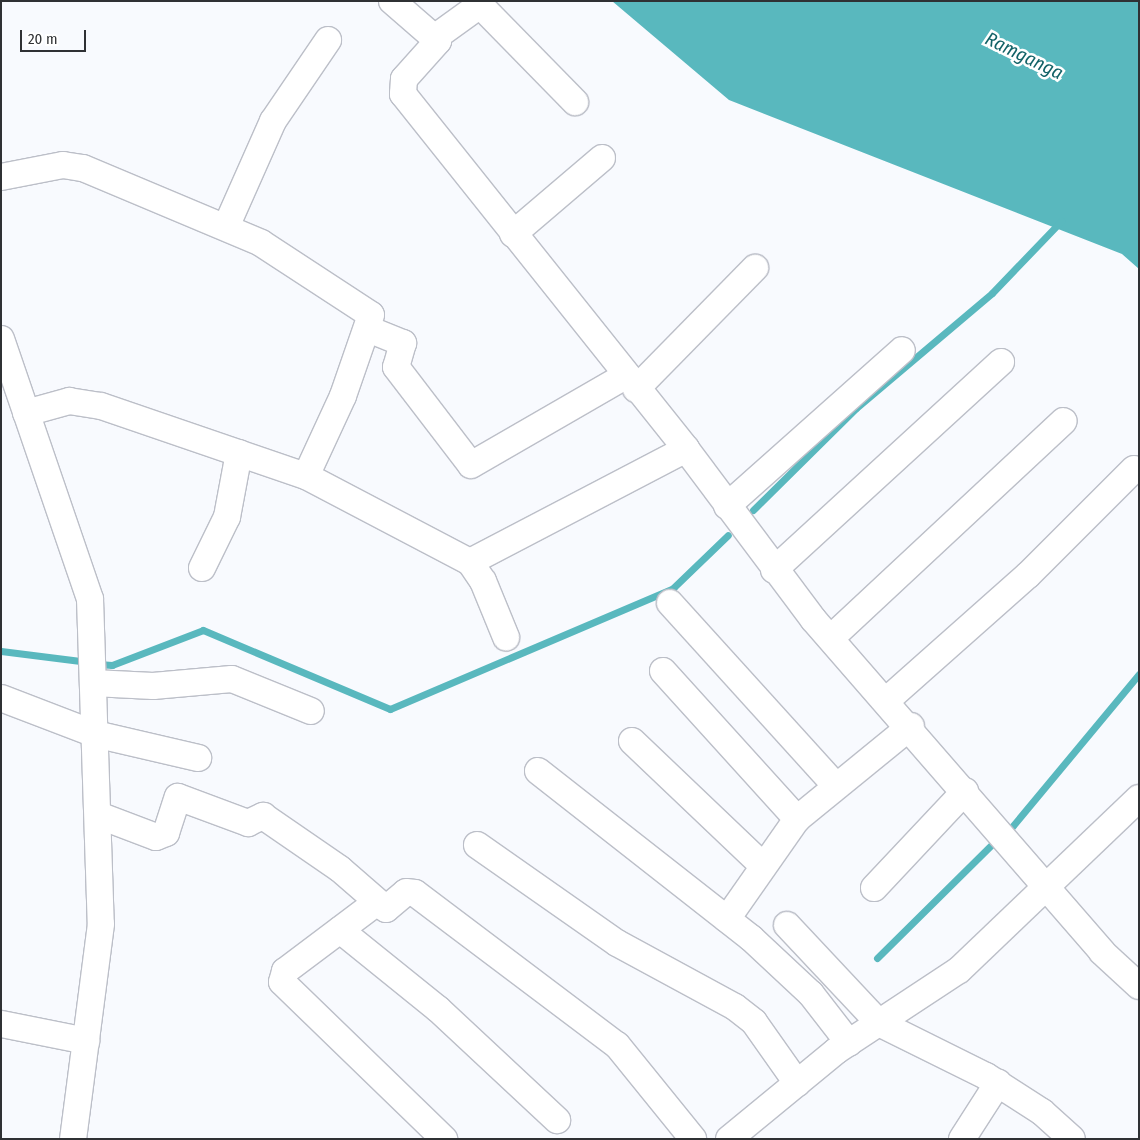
<!DOCTYPE html>
<style>
body{margin:0}
#map{position:relative;width:1140px;height:1140px;overflow:hidden;background:#f8fafe;font-family:"Fira Sans Condensed",sans-serif}
div>[style]{position:absolute}
[style*='--x']{left:calc(var(--x)*1px);top:calc(var(--y)*1px);width:calc(var(--w)*1px);rotate:calc(var(--a)*1deg)}
.water>*{inset:0;background:#59b8be}
.stream>*{height:7px;margin:-3.5px;padding:0 3.5px;transform-origin:3.5px;border-radius:3.5px;background:#59b8be}
.roads{filter:drop-shadow(1px 0 #bcbfc8) drop-shadow(-1px 0 #bcbfc8) drop-shadow(0 1px #bcbfc8) drop-shadow(0 -1px #bcbfc8)}
.minor>*{height:26px;margin:-13px;padding:0 13px;transform-origin:13px;border-radius:13px;background:#fff}
span{translate:-50% -50%;white-space:nowrap;text-align:center;line-height:1.15;-webkit-text-stroke:5px #fff;paint-order:stroke}
.water-label{font-size:19px;color:#126267;font-style:italic}
.frame{position:absolute;inset:0;border:2px solid #2f3134;pointer-events:none}
.scale{position:absolute;left:20px;top:30px;width:66px;height:22px;box-sizing:border-box;border:2px solid #2f3134;border-top:0;padding-left:6px;font-size:15px;line-height:18px;white-space:nowrap;color:#2f3134;-webkit-text-stroke:4px #fff;paint-order:stroke}
</style>
<div id="map">
<div class="water">
<i style="clip-path:polygon(612px 1px,1139px 1px,1139px 269px,1122px 254px,729px 100px)"></i>
</div>
<div class="stream">
<i style="--x:753;--y:510;--w:145;--a:-44.7"></i>
<i style="--x:856;--y:408;--w:178;--a:-40.2"></i>
<i style="--x:992;--y:293;--w:100;--a:-46.2"></i>
<i style="--x:1;--y:651;--w:88;--a:7.2"></i>
<i style="--x:98;--y:664;--w:14;--a:4"></i>
<i style="--x:112;--y:665;--w:97;--a:-21"></i>
<i style="--x:203;--y:630;--w:203;--a:22.9"></i>
<i style="--x:390;--y:709;--w:308;--a:-23.1"></i>
<i style="--x:673;--y:588;--w:76;--a:-43.9"></i>
<i style="--x:1011;--y:828;--w:200;--a:-50.3"></i>
<i style="--x:877;--y:958;--w:161;--a:-44.7"></i>
</div>
<div class="roads">
<div class="minor">
<i style="--x:392;--y:1;--w:61;--a:41"></i>
<i style="--x:438;--y:41;--w:51;--a:131.8"></i>
<i style="--x:404;--y:79;--w:15;--a:94"></i>
<i style="--x:403;--y:94;--w:454;--a:51.4"></i>
<i style="--x:686;--y:449;--w:212;--a:53.2"></i>
<i style="--x:813;--y:619;--w:441;--a:49"></i>
<i style="--x:1102;--y:952;--w:50;--a:42.6"></i>
<i style="--x:437;--y:36;--w:53;--a:-35.8"></i>
<i style="--x:480;--y:5;--w:136;--a:45.6"></i>
<i style="--x:1;--y:177;--w:63;--a:-11"></i>
<i style="--x:63;--y:165;--w:20;--a:9"></i>
<i style="--x:83;--y:168;--w:193;--a:22.8"></i>
<i style="--x:261;--y:243;--w:131;--a:33.2"></i>
<i style="--x:371;--y:315;--w:86;--a:109.1"></i>
<i style="--x:343;--y:396;--w:88;--a:114.8"></i>
<i style="--x:226;--y:227;--w:116;--a:-66.1"></i>
<i style="--x:273;--y:121;--w:98;--a:-55.8"></i>
<i style="--x:513;--y:234;--w:117;--a:-40.5"></i>
<i style="--x:368;--y:329;--w:38;--a:22"></i>
<i style="--x:403;--y:343;--w:25;--a:106"></i>
<i style="--x:396;--y:367;--w:123;--a:52.6"></i>
<i style="--x:471;--y:465;--w:178;--a:-30"></i>
<i style="--x:1;--y:339;--w:275;--a:71.1"></i>
<i style="--x:90;--y:599;--w:325;--a:88.1"></i>
<i style="--x:101;--y:924;--w:217;--a:97.4"></i>
<i style="--x:636;--y:389;--w:170;--a:-45.5"></i>
<i style="--x:26;--y:413;--w:45;--a:-15.6"></i>
<i style="--x:69;--y:401;--w:32;--a:9"></i>
<i style="--x:101;--y:406;--w:217;--a:18.9"></i>
<i style="--x:306;--y:476;--w:185;--a:27.7"></i>
<i style="--x:470;--y:562;--w:23;--a:56"></i>
<i style="--x:483;--y:581;--w:61;--a:67.7"></i>
<i style="--x:727;--y:506;--w:234;--a:-41.7"></i>
<i style="--x:470;--y:562;--w:244;--a:-27.6"></i>
<i style="--x:202;--y:568;--w:57;--a:-63.9"></i>
<i style="--x:227;--y:517;--w:65;--a:-79.4"></i>
<i style="--x:774;--y:570;--w:308;--a:-42.5"></i>
<i style="--x:670;--y:603;--w:246;--a:47.8"></i>
<i style="--x:831;--y:638;--w:318;--a:-43"></i>
<i style="--x:663;--y:671;--w:200;--a:47.8"></i>
<i style="--x:93;--y:683;--w:60;--a:2.9"></i>
<i style="--x:153;--y:686;--w:79;--a:-5.1"></i>
<i style="--x:232;--y:679;--w:85;--a:22.1"></i>
<i style="--x:1;--y:698;--w:101;--a:21"></i>
<i style="--x:95;--y:734;--w:106;--a:13.1"></i>
<i style="--x:887;--y:700;--w:188;--a:-41.6"></i>
<i style="--x:1028;--y:575;--w:150;--a:-45"></i>
<i style="--x:632;--y:741;--w:180;--a:43.6"></i>
<i style="--x:538;--y:771;--w:271;--a:38.1"></i>
<i style="--x:751;--y:938;--w:82;--a:43"></i>
<i style="--x:811;--y:994;--w:62;--a:52.2"></i>
<i style="--x:98;--y:815;--w:62;--a:20.8"></i>
<i style="--x:156;--y:837;--w:11;--a:-22"></i>
<i style="--x:166;--y:833;--w:38;--a:-72"></i>
<i style="--x:178;--y:797;--w:75;--a:20.4"></i>
<i style="--x:248;--y:823;--w:17;--a:-25"></i>
<i style="--x:263;--y:816;--w:93;--a:34.5"></i>
<i style="--x:340;--y:869;--w:61;--a:41"></i>
<i style="--x:386;--y:909;--w:26;--a:-40"></i>
<i style="--x:406;--y:892;--w:9;--a:6"></i>
<i style="--x:415;--y:893;--w:253;--a:37"></i>
<i style="--x:617;--y:1045;--w:121;--a:51"></i>
<i style="--x:477;--y:845;--w:171;--a:35"></i>
<i style="--x:617;--y:943;--w:134;--a:28.5"></i>
<i style="--x:735;--y:1007;--w:24;--a:38"></i>
<i style="--x:754;--y:1022;--w:75;--a:54.8"></i>
<i style="--x:874;--y:888;--w:133;--a:-46.8"></i>
<i style="--x:377;--y:902;--w:115;--a:143.1"></i>
<i style="--x:285;--y:971;--w:11;--a:105"></i>
<i style="--x:282;--y:982;--w:226;--a:44.1"></i>
<i style="--x:727;--y:919;--w:122;--a:-55"></i>
<i style="--x:797;--y:819;--w:147;--a:-39.2"></i>
<i style="--x:787;--y:925;--w:134;--a:46.8"></i>
<i style="--x:879;--y:1023;--w:119;--a:26.4"></i>
<i style="--x:986;--y:1076;--w:67;--a:32.7"></i>
<i style="--x:1042;--y:1112;--w:40;--a:42"></i>
<i style="--x:340;--y:930;--w:126;--a:38.9"></i>
<i style="--x:438;--y:1009;--w:163;--a:43"></i>
<i style="--x:1;--y:1024;--w:87;--a:11.3"></i>
<i style="--x:729;--y:1139;--w:139;--a:-39.4"></i>
<i style="--x:836;--y:1051;--w:147;--a:-33.4"></i>
<i style="--x:959;--y:970;--w:249;--a:-43.7"></i>
<i style="--x:962;--y:1139;--w:67;--a:-57.3"></i>
</div>
</div>
<div class="water-label">
<span style="left:1024px;top:56px;rotate:26deg">Ramganga</span>
</div>
<div class="frame"></div>
<div class="scale">20 m</div>
</div>
